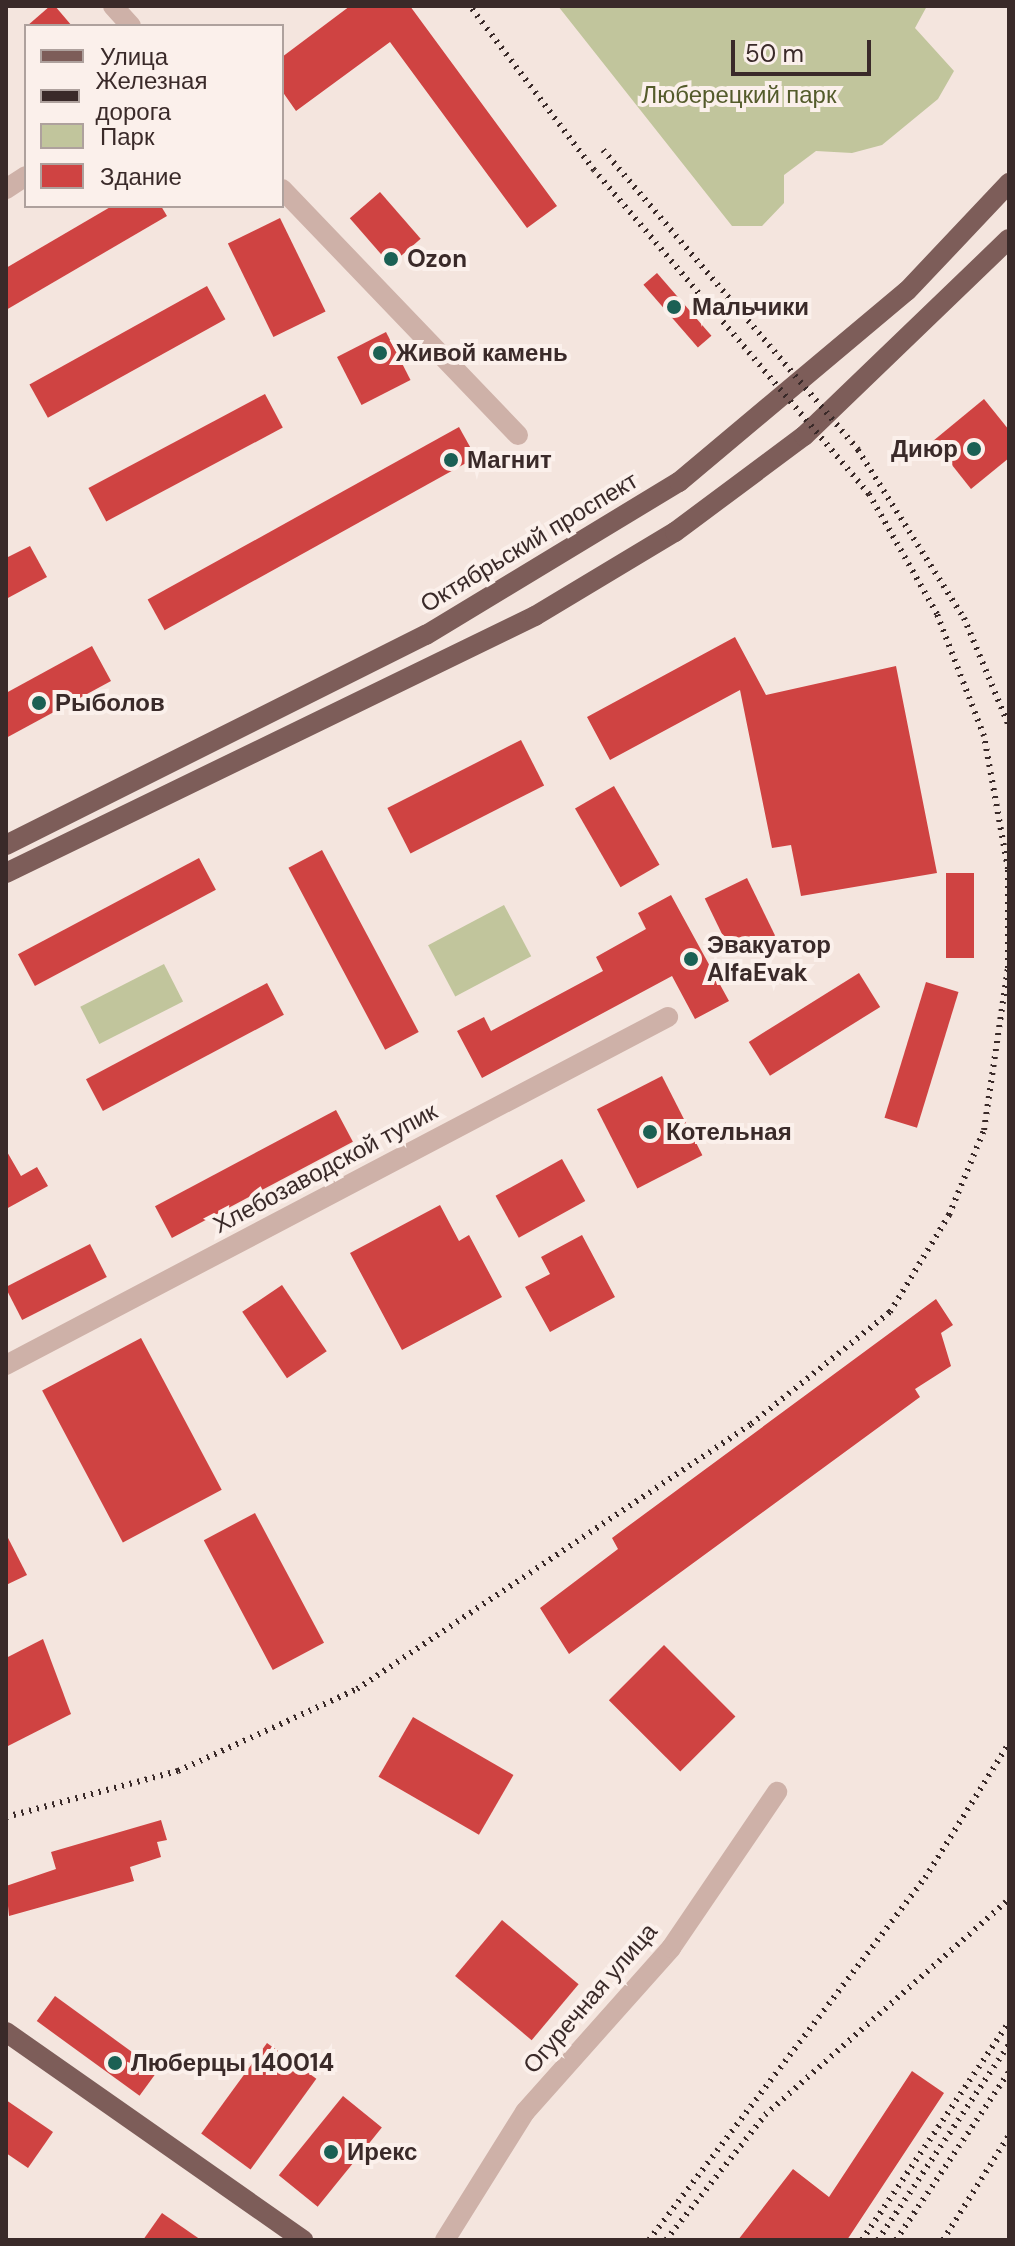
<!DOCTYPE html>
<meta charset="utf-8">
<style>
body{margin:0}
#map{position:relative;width:1015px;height:2246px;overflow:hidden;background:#f4e5de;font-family:"DM Sans",sans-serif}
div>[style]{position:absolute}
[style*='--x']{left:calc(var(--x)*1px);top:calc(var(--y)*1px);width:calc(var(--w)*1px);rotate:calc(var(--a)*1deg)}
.green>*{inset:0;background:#c1c59c;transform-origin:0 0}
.building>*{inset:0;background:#cf4342;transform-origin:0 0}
.minor>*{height:20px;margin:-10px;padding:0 10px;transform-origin:10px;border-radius:10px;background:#ceb1a8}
.major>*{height:20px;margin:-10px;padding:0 10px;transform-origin:10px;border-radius:10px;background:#7d5d59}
.rail>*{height:6px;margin-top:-3px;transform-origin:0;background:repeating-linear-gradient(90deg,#3a2a29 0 2px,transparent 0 8px)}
.dots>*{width:22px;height:22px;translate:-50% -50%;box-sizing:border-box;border:4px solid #fbf0eb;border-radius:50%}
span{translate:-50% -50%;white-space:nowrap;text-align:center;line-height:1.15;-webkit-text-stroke:8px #fbf0eb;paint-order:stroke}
.park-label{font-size:24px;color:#545b2b}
.poi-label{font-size:24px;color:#3a2a29;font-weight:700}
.left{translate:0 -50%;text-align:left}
.right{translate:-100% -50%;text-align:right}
.street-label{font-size:24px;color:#3a2a29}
.frame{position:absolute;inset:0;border:8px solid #3a2a29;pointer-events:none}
.legend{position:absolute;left:24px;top:24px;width:260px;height:184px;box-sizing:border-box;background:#fbf0eb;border:2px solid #aea19d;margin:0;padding:10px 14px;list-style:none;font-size:24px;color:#3a2a29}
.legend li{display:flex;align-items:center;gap:16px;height:40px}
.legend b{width:40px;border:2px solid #aea19d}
.scale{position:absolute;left:731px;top:40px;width:140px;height:36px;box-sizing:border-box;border:4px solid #3a2a29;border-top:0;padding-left:10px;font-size:24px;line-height:28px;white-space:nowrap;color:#3a2a29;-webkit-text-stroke:6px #fbf0eb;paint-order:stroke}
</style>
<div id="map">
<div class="green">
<i style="clip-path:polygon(558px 6px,927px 6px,915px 28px,954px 71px,938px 99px,882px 145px,852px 153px,816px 151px,784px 175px,784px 203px,762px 226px,732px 226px)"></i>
<i style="left:504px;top:905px;width:58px;height:86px;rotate:62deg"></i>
<i style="left:164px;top:964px;width:42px;height:94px;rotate:63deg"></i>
</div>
<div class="building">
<i style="clip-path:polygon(55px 6px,72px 26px,27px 26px,50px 6px)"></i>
<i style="clip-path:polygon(350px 6px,410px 6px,557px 206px,527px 228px,390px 42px,296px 111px,282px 91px,282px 57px)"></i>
<i style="left:380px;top:192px;width:62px;height:40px;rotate:49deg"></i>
<i style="clip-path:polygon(112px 206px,161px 206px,167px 216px,6px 310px,6px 268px)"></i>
<i style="left:280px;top:218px;width:104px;height:58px;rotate:64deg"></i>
<i style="left:657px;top:273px;width:83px;height:18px;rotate:49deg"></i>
<i style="left:207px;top:286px;width:38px;height:203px;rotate:61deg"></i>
<i style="left:386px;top:332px;width:54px;height:55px;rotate:63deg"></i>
<i style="left:265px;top:394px;width:38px;height:200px;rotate:62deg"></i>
<i style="clip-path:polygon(984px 399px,1009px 430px,1009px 458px,971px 489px,933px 441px)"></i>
<i style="left:459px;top:427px;width:35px;height:356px;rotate:61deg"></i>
<i style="clip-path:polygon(30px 546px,47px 577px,6px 599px,6px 558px)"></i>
<i style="clip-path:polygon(735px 637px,766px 695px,896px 666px,937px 873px,801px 896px,791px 845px,772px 848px,740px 690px,610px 760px,587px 717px)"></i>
<i style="clip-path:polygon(92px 646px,111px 681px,6px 738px,6px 693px)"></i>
<i style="left:521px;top:740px;width:51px;height:150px;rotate:63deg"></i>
<i style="left:614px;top:786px;width:91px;height:45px;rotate:60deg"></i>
<i style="left:322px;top:850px;width:206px;height:38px;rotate:62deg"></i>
<i style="left:199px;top:858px;width:36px;height:205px;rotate:62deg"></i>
<i style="left:946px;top:873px;width:28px;height:85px"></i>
<i style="left:747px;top:878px;width:64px;height:47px;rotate:64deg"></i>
<i style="clip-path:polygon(671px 895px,729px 1001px,695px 1019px,672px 976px,482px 1078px,457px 1031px,484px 1017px,491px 1031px,603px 971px,596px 957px,646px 929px,638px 913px)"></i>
<i style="left:859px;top:973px;width:40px;height:130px;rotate:58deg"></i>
<i style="left:926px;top:982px;width:34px;height:142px;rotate:17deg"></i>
<i style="left:267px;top:983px;width:36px;height:205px;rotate:62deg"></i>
<i style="left:662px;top:1076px;width:89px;height:73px;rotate:63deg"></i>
<i style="left:336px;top:1110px;width:36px;height:205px;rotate:62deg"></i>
<i style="clip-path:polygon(6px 1150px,21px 1176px,37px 1167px,48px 1186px,6px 1209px)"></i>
<i style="left:562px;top:1159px;width:48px;height:76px;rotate:61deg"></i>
<i style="clip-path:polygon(440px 1205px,459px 1241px,469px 1235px,502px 1297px,402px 1350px,350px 1253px)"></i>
<i style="clip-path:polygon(582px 1235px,615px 1297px,550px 1332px,525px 1287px,550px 1274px,541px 1257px)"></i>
<i style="left:90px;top:1244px;width:37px;height:95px;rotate:63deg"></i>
<i style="left:282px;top:1285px;width:80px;height:48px;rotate:56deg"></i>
<i style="clip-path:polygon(936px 1299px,953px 1325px,941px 1333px,951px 1366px,915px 1389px,920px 1397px,569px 1654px,540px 1608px,618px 1549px,612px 1538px)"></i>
<i style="left:141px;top:1338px;width:172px;height:112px;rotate:62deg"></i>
<i style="left:255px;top:1513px;width:147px;height:58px;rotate:62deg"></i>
<i style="clip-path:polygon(6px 1534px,27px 1575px,6px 1585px)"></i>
<i style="clip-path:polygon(43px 1639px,71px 1714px,6px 1747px,6px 1658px)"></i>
<i style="left:664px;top:1645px;width:101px;height:78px;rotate:45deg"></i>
<i style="left:413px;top:1717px;width:116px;height:69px;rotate:30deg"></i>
<i style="clip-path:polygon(161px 1820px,167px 1840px,157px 1842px,161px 1857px,130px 1867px,134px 1881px,9px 1916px,6px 1886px,56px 1869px,51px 1852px)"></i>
<i style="left:502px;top:1920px;width:100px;height:73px;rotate:40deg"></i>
<i style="left:55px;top:1996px;width:127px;height:31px;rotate:36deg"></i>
<i style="left:267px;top:2043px;width:61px;height:112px;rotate:36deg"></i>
<i style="clip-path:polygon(912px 2071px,944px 2093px,847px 2240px,738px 2240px,793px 2169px,829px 2197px)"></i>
<i style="left:343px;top:2096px;width:50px;height:102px;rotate:39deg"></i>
<i style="clip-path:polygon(6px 2100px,53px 2132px,28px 2168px,6px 2153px)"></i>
<i style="clip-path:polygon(162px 2213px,201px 2240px,143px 2240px)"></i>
</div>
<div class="minor">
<i style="--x:113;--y:6;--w:27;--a:48"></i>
<i style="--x:6;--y:189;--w:24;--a:-33"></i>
<i style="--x:282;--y:189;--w:341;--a:46.2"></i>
<i style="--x:6;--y:1365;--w:748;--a:-27.73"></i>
<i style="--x:445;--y:2240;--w:151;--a:-58"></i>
<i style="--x:525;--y:2112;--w:220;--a:-48.3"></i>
<i style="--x:671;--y:1948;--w:189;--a:-55.8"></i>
</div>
<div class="major">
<i style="--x:6;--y:845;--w:470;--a:-26.6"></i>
<i style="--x:426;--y:635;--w:296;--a:-31.2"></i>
<i style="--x:679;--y:482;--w:297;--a:-40"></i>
<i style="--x:907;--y:291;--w:149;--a:-46.6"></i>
<i style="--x:6;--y:873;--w:588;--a:-25.91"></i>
<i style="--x:535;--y:616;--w:163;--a:-31"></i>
<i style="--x:675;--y:532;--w:161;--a:-36.7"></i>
<i style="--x:804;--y:436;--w:284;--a:-43.9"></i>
<i style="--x:6;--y:2032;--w:363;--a:35"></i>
</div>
<div class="rail">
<i style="--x:603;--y:150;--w:394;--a:49.6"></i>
<i style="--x:858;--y:450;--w:199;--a:57.8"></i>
<i style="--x:964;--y:618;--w:117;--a:67.4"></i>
<i style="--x:6;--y:1817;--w:178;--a:-15"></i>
<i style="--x:178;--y:1771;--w:197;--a:-24.6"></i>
<i style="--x:357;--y:1689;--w:475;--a:-33.9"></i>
<i style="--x:751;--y:1424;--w:179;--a:-38.9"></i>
<i style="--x:890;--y:1312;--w:114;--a:-58.7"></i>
<i style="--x:949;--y:1215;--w:92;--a:-67.6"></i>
<i style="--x:984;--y:1130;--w:164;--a:-81.6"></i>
<i style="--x:1008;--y:968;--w:99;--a:-90"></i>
<i style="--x:1008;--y:869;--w:135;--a:-100.2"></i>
<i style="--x:984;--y:736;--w:131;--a:-111.1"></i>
<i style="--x:937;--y:614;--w:138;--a:-119.5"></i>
<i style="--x:869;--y:494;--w:425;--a:-130.3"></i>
<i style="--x:594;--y:170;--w:206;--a:-127.1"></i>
<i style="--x:649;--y:2240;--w:455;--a:-52.7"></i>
<i style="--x:925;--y:1878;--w:159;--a:-58.1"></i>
<i style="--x:666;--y:2240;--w:159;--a:-51.6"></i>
<i style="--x:765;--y:2115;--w:326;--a:-41.5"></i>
<i style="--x:862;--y:2240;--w:263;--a:-56"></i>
<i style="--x:878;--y:2240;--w:236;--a:-56.2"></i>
<i style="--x:896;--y:2240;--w:202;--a:-56.1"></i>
<i style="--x:943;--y:2240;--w:124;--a:-57.8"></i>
</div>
<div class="dots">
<i style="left:391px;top:259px;background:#1b6054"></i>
<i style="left:674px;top:307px;background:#1b6054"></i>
<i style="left:380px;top:353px;background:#1b6054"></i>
<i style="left:974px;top:449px;background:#1b6054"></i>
<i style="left:451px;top:460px;background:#1b6054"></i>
<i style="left:39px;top:703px;background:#1b6054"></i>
<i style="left:691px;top:959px;background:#1b6054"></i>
<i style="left:650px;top:1132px;background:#1b6054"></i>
<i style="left:115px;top:2063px;background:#1b6054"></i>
<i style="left:331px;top:2152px;background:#1b6054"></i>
</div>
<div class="park-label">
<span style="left:739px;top:95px">Люберецкий парк</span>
</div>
<div class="poi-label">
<span class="left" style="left:407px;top:259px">Ozon</span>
<span class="left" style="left:692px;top:307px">Мальчики</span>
<span class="left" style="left:396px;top:353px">Живой камень</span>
<span class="right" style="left:958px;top:449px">Диюр</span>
<span class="left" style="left:467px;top:460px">Магнит</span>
<span class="left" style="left:55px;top:703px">Рыболов</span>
<span class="left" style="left:707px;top:959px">Эвакуатор<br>AlfaEvak</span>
<span class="left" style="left:666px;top:1132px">Котельная</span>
<span class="left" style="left:131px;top:2063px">Люберцы 140014</span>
<span class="left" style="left:347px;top:2152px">Ирекс</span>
</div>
<div class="street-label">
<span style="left:529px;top:542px;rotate:-31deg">Октябрьский проспект</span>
<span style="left:325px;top:1168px;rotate:-28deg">Хлебозаводской тупик</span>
<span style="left:590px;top:1998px;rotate:-49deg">Огуречная улица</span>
</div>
<div class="frame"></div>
<ul class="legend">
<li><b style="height:10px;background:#7d5d59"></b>Улица</li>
<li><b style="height:10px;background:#3a2a29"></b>Железная дорога</li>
<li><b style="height:22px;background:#c1c59c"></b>Парк</li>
<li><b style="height:22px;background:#cf4342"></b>Здание</li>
</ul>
<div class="scale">50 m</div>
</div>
